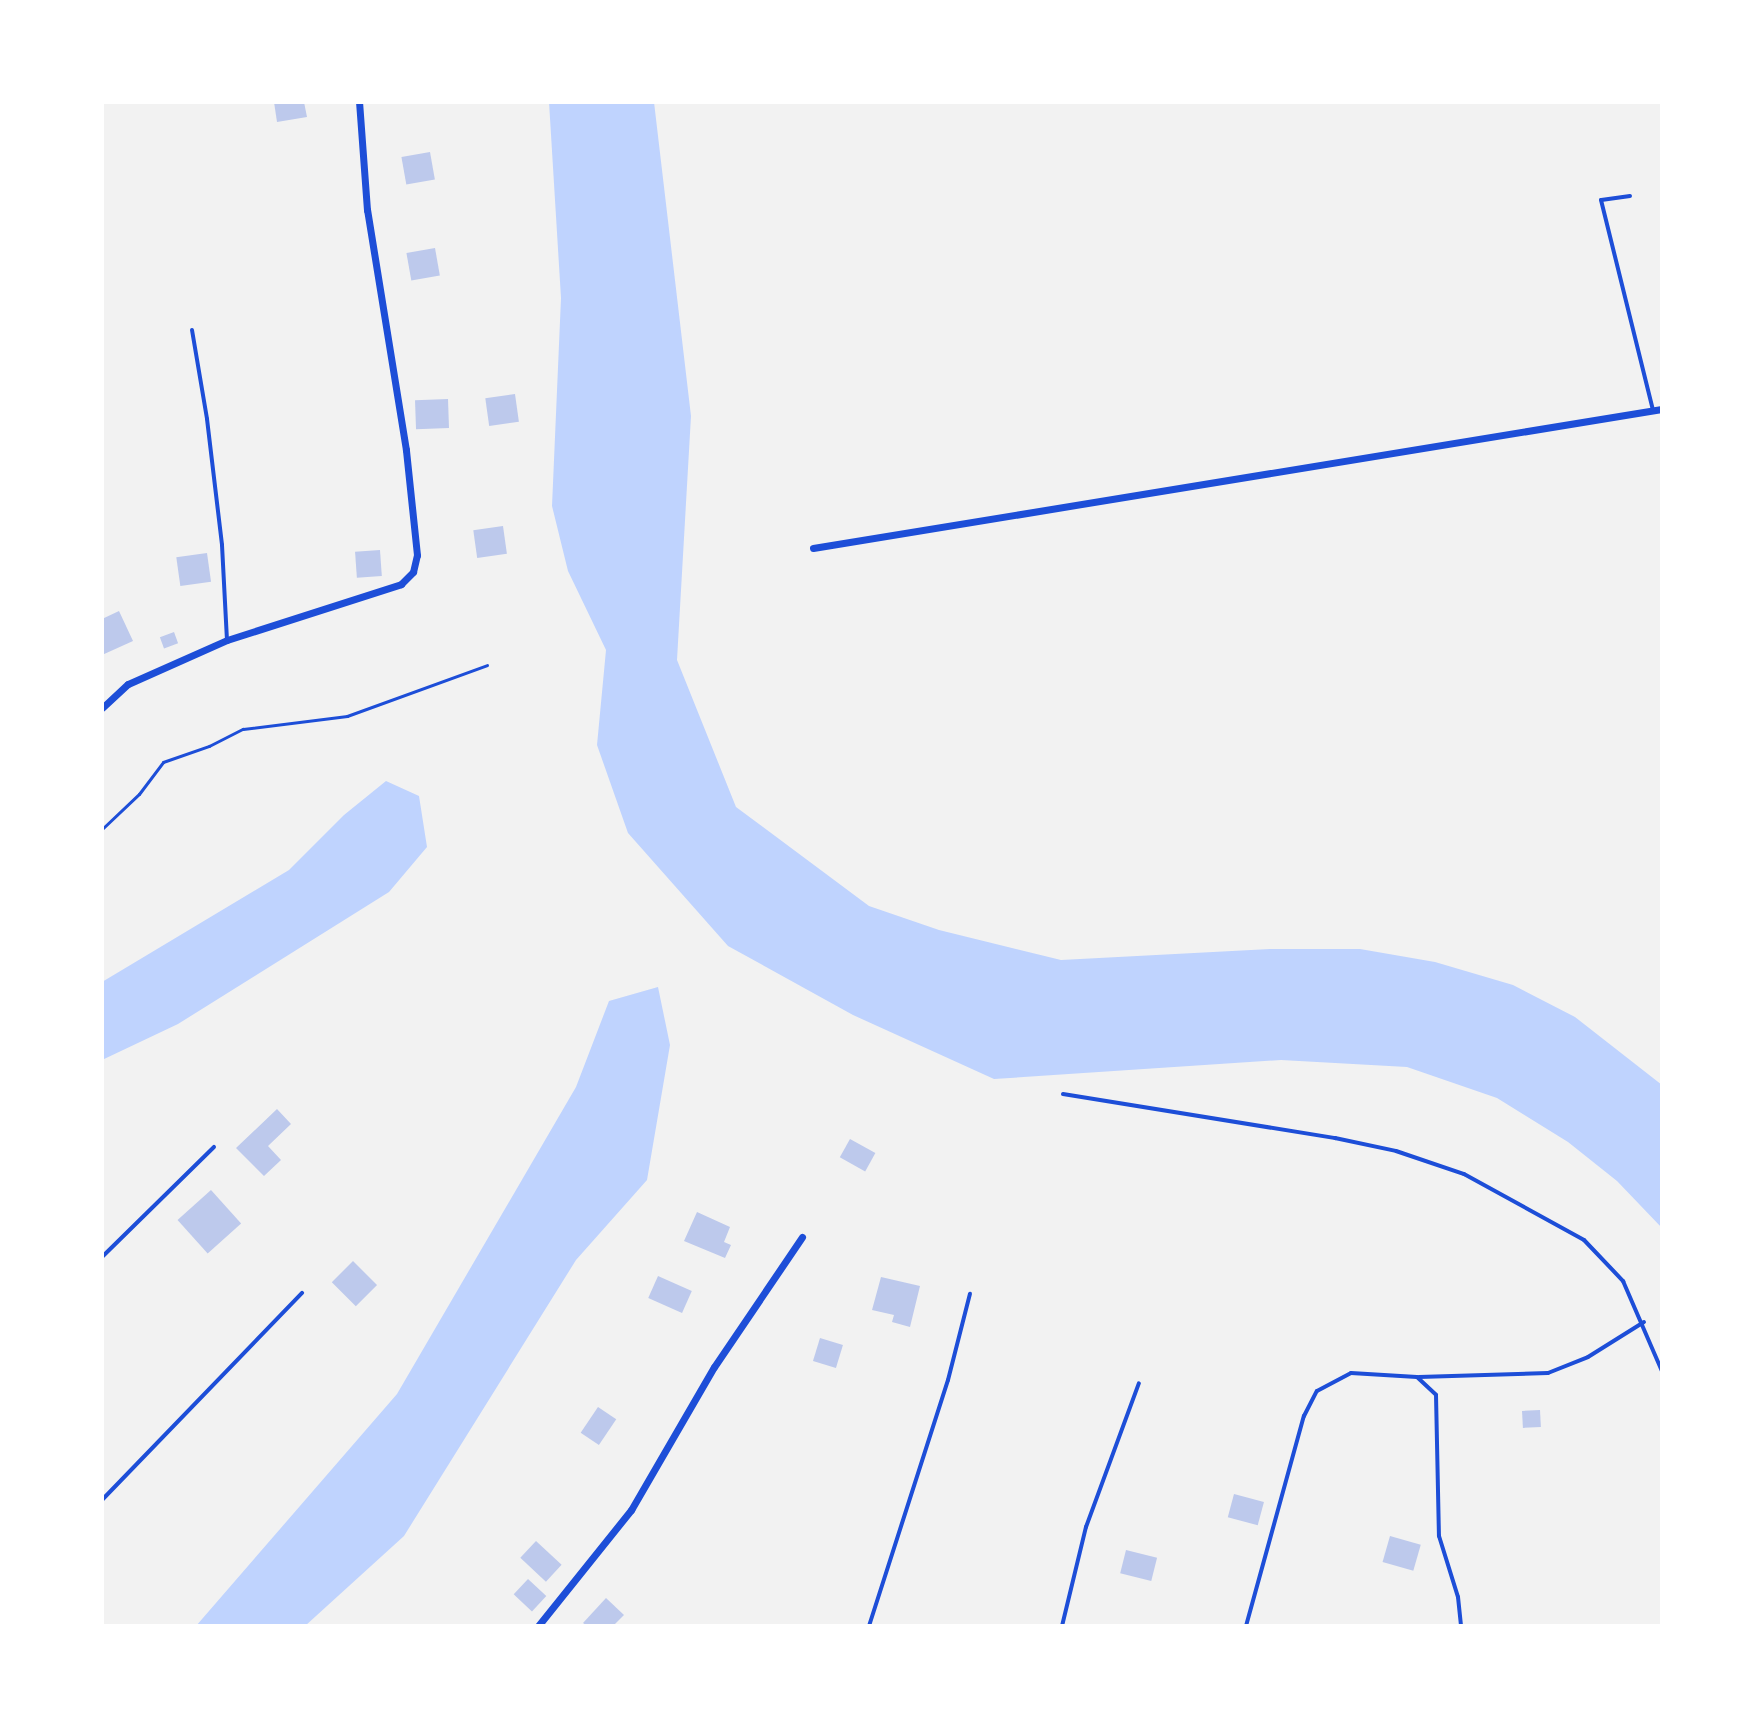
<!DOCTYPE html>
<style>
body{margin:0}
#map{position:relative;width:1764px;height:1728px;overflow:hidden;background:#f2f2f2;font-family:"Times New Roman",serif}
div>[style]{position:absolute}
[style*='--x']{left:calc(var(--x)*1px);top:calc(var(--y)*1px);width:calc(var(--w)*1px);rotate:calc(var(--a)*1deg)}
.water>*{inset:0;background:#bfd3fe}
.building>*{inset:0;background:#bdc9ec;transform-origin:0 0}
.path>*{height:3px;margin:-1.5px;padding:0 1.5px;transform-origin:1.5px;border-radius:1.5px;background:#1d4ed8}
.service>*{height:4px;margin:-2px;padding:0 2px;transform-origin:2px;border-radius:2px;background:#1d4ed8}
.minor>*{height:7px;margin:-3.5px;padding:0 3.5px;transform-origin:3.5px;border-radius:3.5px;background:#1d4ed8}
span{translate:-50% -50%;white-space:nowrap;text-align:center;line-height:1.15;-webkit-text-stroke:7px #fff;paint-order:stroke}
.frame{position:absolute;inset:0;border:104px solid #fff;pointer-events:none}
</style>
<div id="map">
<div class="water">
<i style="clip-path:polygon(549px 102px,654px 102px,691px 416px,677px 660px,736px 807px,869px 906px,939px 930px,1061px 960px,1270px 949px,1360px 949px,1435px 962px,1513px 985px,1575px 1017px,1662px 1085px,1662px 1228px,1617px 1181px,1568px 1142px,1497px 1098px,1407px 1067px,1281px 1060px,994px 1079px,853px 1015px,728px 946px,628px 833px,597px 745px,606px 650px,568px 571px,552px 506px,561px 298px)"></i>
<i style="clip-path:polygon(386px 781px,419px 796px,427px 847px,389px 892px,178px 1024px,102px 1060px,102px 982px,289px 870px,344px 815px)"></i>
<i style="clip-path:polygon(658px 987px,670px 1045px,647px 1180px,576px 1260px,404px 1536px,305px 1626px,196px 1626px,397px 1394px,576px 1087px,609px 1001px)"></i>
</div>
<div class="building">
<i style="clip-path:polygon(274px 102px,304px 102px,307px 117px,277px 122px)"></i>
<i style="left:430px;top:152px;width:28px;height:29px;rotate:80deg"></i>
<i style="left:435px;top:248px;width:28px;height:29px;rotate:80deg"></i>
<i style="left:515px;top:394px;width:28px;height:30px;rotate:82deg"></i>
<i style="left:448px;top:399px;width:29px;height:33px;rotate:88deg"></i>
<i style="left:503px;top:526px;width:28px;height:30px;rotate:82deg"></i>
<i style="left:380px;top:550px;width:26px;height:25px;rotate:86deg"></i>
<i style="left:207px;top:553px;width:29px;height:31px;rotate:82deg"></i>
<i style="clip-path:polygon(119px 611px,133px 641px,102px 655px,102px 619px)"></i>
<i style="left:174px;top:632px;width:12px;height:15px;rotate:70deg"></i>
<i style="clip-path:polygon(277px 1109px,291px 1124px,268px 1146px,281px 1160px,264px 1176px,236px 1148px)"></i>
<i style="left:850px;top:1139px;width:29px;height:21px;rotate:29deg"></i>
<i style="left:211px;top:1190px;width:45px;height:45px;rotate:48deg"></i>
<i style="clip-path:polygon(697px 1212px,730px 1227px,724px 1242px,731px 1245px,725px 1258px,684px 1241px)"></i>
<i style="left:353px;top:1261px;width:34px;height:30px;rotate:45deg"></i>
<i style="left:658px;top:1276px;width:37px;height:24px;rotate:24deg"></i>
<i style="clip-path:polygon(881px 1277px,920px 1286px,910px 1327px,892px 1322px,894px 1315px,872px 1310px)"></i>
<i style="left:820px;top:1338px;width:24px;height:24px;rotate:17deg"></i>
<i style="left:598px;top:1407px;width:22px;height:31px;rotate:34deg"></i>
<i style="left:1540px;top:1410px;width:17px;height:18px;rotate:87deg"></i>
<i style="left:1234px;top:1494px;width:31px;height:24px;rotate:15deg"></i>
<i style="left:1390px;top:1536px;width:32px;height:27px;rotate:16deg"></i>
<i style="left:536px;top:1541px;width:35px;height:23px;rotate:43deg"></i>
<i style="left:1126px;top:1550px;width:32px;height:24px;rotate:14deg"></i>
<i style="left:528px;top:1579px;width:25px;height:21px;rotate:43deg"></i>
<i style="clip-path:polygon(606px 1598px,624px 1615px,613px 1626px,587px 1626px,583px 1623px)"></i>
</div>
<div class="path">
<i style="--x:102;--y:829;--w:51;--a:-43.4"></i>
<i style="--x:139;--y:794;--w:40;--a:-53"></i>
<i style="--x:163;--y:762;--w:49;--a:-19.2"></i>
<i style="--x:209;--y:746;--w:38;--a:-27"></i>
<i style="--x:243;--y:729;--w:105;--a:-7.1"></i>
<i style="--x:347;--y:716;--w:149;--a:-20"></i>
</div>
<div class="service">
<i style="--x:1630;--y:196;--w:29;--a:172"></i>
<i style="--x:1601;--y:200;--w:216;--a:76.1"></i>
<i style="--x:192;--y:330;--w:90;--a:80.4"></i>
<i style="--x:207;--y:419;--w:127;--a:83.2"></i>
<i style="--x:222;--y:545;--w:95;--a:87"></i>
<i style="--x:1063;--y:1094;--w:276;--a:9.2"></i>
<i style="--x:1335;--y:1138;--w:62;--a:12"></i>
<i style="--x:1396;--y:1151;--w:72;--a:18.7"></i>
<i style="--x:1464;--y:1174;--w:137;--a:28.8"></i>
<i style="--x:1584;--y:1240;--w:57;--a:46.4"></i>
<i style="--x:1623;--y:1281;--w:98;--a:66.6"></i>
<i style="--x:102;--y:1257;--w:157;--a:-44.5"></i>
<i style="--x:1419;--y:1377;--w:129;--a:-1.8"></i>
<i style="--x:1548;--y:1373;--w:43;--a:-21.8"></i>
<i style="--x:1588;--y:1357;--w:66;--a:-32"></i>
<i style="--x:102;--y:1500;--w:288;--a:-46"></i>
<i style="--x:741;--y:1626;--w:34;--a:0"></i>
<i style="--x:869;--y:1626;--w:258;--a:-72.2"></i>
<i style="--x:948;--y:1380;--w:89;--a:-75.7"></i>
<i style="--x:1062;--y:1626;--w:102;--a:-76.4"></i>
<i style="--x:1086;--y:1527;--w:153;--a:-69.8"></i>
<i style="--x:1246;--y:1626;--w:218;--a:-74.6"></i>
<i style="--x:1304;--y:1416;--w:28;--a:-63"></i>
<i style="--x:1317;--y:1391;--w:38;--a:-28"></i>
<i style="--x:1351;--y:1373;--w:66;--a:3.5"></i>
<i style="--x:1417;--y:1377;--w:26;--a:43"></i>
<i style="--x:1436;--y:1395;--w:141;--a:88.8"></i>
<i style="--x:1439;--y:1536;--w:64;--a:72.7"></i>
<i style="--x:1458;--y:1597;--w:29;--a:84"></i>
</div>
<div class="minor">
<i style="--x:813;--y:548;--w:860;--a:-9.3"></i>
<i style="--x:102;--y:708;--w:35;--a:-43"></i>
<i style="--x:128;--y:684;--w:108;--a:-24"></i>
<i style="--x:227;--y:640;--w:183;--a:-17.8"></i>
<i style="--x:401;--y:584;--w:17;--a:-45"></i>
<i style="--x:413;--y:572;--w:17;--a:-77"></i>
<i style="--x:417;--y:555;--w:106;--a:-96"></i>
<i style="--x:406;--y:450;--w:243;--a:-99.2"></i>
<i style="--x:367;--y:210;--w:108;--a:-94.2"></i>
<i style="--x:538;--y:1626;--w:149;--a:-51.3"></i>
<i style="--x:631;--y:1510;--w:165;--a:-59.9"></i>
<i style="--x:714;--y:1367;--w:157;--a:-55.9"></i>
</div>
<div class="frame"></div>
</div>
